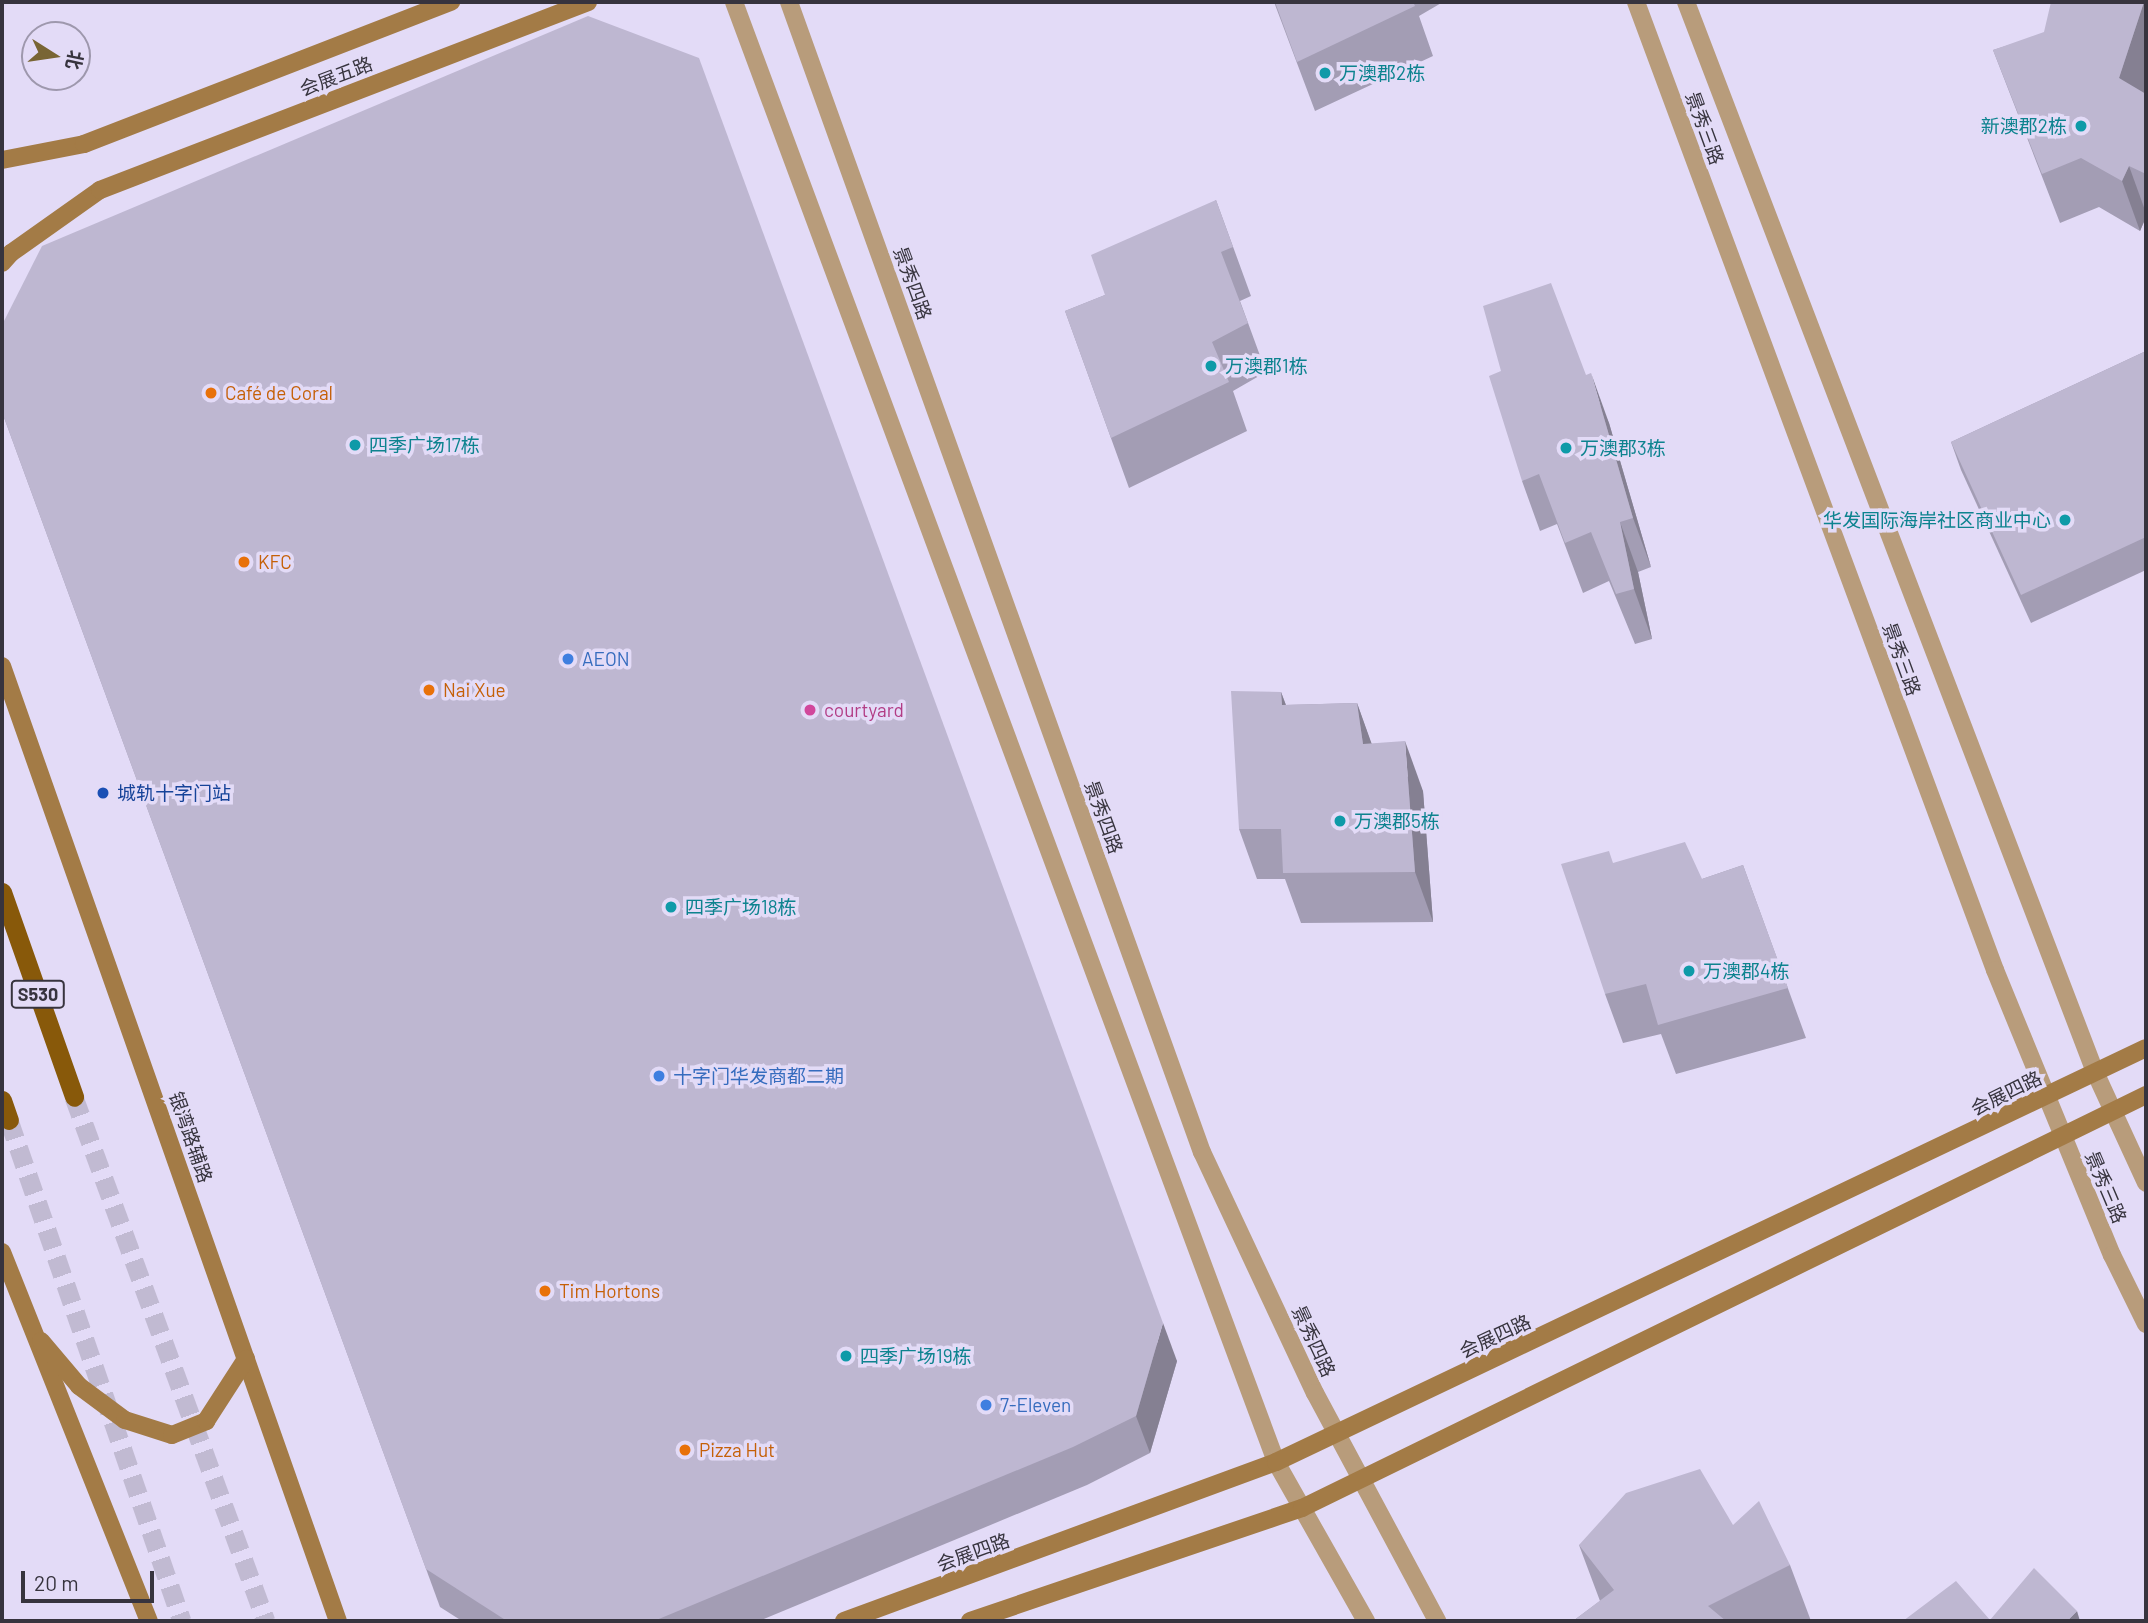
<!DOCTYPE html>
<meta charset="utf-8">
<style>
body{margin:0}
#map{position:relative;width:2148px;height:1623px;overflow:hidden;background:#e3dbf7;font-family:Barlow,"Noto Sans SC",sans-serif}
div>[style]{position:absolute}
[style*='--x']{left:calc(var(--x)*1px);top:calc(var(--y)*1px);width:calc(var(--w)*1px);rotate:calc(var(--a)*1deg)}
.trunk-tunnel>*{height:19px;margin-top:-9.5px;transform-origin:0;background:repeating-linear-gradient(90deg,#c1bad2 0 19px,transparent 0 29px)}
.minor>*{height:18px;margin:-9px;padding:0 9px;transform-origin:9px;border-radius:9px;background:#b89c7b}
.secondary>*{height:18px;margin:-9px;padding:0 9px;transform-origin:9px;border-radius:9px;background:#a37b46}
.trunk>*{height:19px;margin:-9.5px;padding:0 9.5px;transform-origin:9.5px;border-radius:9.5px;background:#88590a}
.wall>*{inset:0;background:#a39db4}
.shaded-wall>*{inset:0;background:#858092}
.building>*{inset:0;background:#beb7d1}
.dots>*{width:19px;height:19px;translate:-50% -50%;box-sizing:border-box;border:4px solid #e3dbf7;border-radius:50%}
span{translate:-50% -50%;white-space:nowrap;text-align:center;line-height:1.15;-webkit-text-stroke:7px #e3dbf7;paint-order:stroke}
.shield-label span{padding:2px 5px;background:#e3dbf7;border:2px solid;border-radius:5px;-webkit-text-stroke-width:0}
.shield-label{font-size:18px;color:#37343e;font-weight:700}
.culture-label{font-size:19px;color:#0d838f}
.left{translate:0 -50%;text-align:left}
.right{translate:-100% -50%;text-align:right}
.street-label{font-size:19px;color:#37343e}
.food-label{font-size:19px;color:#c56008}
.shop-label{font-size:19px;color:#366cbe}
.hotel-label{font-size:19px;color:#b23c85}
.transit-label{font-size:19px;color:#164399}
.frame{position:absolute;inset:0;border:4px solid #37343e;pointer-events:none}
.north{position:absolute;left:21px;top:21px;width:70px;height:70px;box-sizing:border-box;background:#e3dbf7;border:2px solid #9e98ad;border-radius:50%;rotate:102deg;font-size:19px;font-weight:700;line-height:28px;text-align:center;color:#37343e}
.north::after{content:'';display:block;margin:auto;width:24px;height:32px;background:#796534;clip-path:polygon(50% 0,100% 100%,50% 72%,0 100%)}
.scale{position:absolute;left:21px;top:1571px;width:133px;height:32px;box-sizing:border-box;border:4px solid #37343e;border-top:0;padding-left:9px;font-size:21px;line-height:24px;white-space:nowrap;color:#37343e;-webkit-text-stroke:5px #e3dbf7;paint-order:stroke}
</style>
<div id="map">
<div class="trunk-tunnel">
<i style="--x:74;--y:1097;--w:558;--a:69.88"></i>
<i style="--x:9;--y:1120;--w:530;--a:70.95"></i>
</div>
<div class="minor">
<i style="--x:734;--y:2;--w:1557;--a:69.63"></i>
<i style="--x:1276;--y:1462;--w:183;--a:60.5"></i>
<i style="--x:789;--y:2;--w:1222;--a:70.25"></i>
<i style="--x:1202;--y:1152;--w:266;--a:64.9"></i>
<i style="--x:1315;--y:1393;--w:259;--a:61.8"></i>
<i style="--x:1636;--y:2;--w:1032;--a:69.65"></i>
<i style="--x:1995;--y:970;--w:308;--a:67.7"></i>
<i style="--x:2112;--y:1255;--w:77;--a:63.8"></i>
<i style="--x:1686;--y:2;--w:1146;--a:69.08"></i>
<i style="--x:2095;--y:1072;--w:122;--a:65.3"></i>
</div>
<div class="secondary">
<i style="--x:2;--y:160;--w:84;--a:-11"></i>
<i style="--x:84;--y:144;--w:394;--a:-21.2"></i>
<i style="--x:2;--y:263;--w:13;--a:-48"></i>
<i style="--x:11;--y:253;--w:109;--a:-35.3"></i>
<i style="--x:100;--y:190;--w:523;--a:-21.07"></i>
<i style="--x:2;--y:666;--w:1012;--a:70.62"></i>
<i style="--x:2;--y:1252;--w:397;--a:68.3"></i>
<i style="--x:41;--y:1341;--w:59;--a:49.8"></i>
<i style="--x:79;--y:1386;--w:57;--a:36.5"></i>
<i style="--x:125;--y:1420;--w:49;--a:17.7"></i>
<i style="--x:172;--y:1435;--w:37;--a:-22"></i>
<i style="--x:206;--y:1421;--w:74;--a:-57.2"></i>
<i style="--x:844;--y:1621;--w:460;--a:-20.2"></i>
<i style="--x:1276;--y:1462;--w:963;--a:-25.45"></i>
<i style="--x:970;--y:1621;--w:351;--a:-18.8"></i>
<i style="--x:1302;--y:1508;--w:940;--a:-26.07"></i>
</div>
<div class="trunk">
<i style="--x:2;--y:892;--w:217;--a:70.6"></i>
<i style="--x:2;--y:1100;--w:21;--a:71"></i>
</div>
<div class="wall">
<i style="clip-path:polygon(1274px 2px,1443px 2px,1419px 16px,1433px 56px,1315px 111px)"></i>
<i style="clip-path:polygon(2146px 2px,2146px 217px,2140px 231px,2099px 207px,2060px 223px,1993px 50px)"></i>
<i style="clip-path:polygon(1216px 200px,1251px 296px,1240px 301px,1266px 372px,1233px 391px,1247px 431px,1129px 488px,1065px 311px,1105px 295px)"></i>
<i style="clip-path:polygon(2146px 351px,2146px 570px,2031px 623px,1961px 470px,1951px 442px)"></i>
<i style="clip-path:polygon(1586px 375px,1609px 423px,1651px 567px,1638px 572px,1652px 639px,1635px 644px,1609px 581px,1583px 593px,1557px 524px,1540px 531px,1522px 481px)"></i>
<i style="clip-path:polygon(2px 412px,1177px 1361px,1150px 1453px,1087px 1485px,759px 1621px,462px 1621px,440px 1607px)"></i>
<i style="clip-path:polygon(1281px 692px,1286px 705px,1357px 703px,1371px 743px,1423px 791px,1433px 922px,1301px 923px,1285px 879px,1257px 879px,1239px 829px)"></i>
<i style="clip-path:polygon(1613px 863px,1702px 879px,1743px 865px,1806px 1038px,1676px 1074px,1661px 1034px,1623px 1043px,1605px 994px)"></i>
<i style="clip-path:polygon(1733px 1525px,1790px 1565px,1811px 1621px,1573px 1621px,1600px 1601px,1579px 1545px)"></i>
</div>
<div class="shaded-wall">
<i style="clip-path:polygon(2144px 2px,2146px 2px,2146px 100px,2119px 78px)"></i>
<i style="clip-path:polygon(2129px 166px,2146px 213px,2146px 217px,2140px 231px,2122px 181px)"></i>
<i style="clip-path:polygon(1591px 373px,1609px 423px,1651px 567px,1633px 518px)"></i>
<i style="clip-path:polygon(1620px 522px,1638px 572px,1652px 639px,1634px 589px)"></i>
<i style="clip-path:polygon(1281px 692px,1299px 741px,1282px 705px)"></i>
<i style="clip-path:polygon(1357px 703px,1375px 753px,1363px 744px)"></i>
<i style="clip-path:polygon(1405px 741px,1423px 791px,1433px 922px,1415px 872px)"></i>
<i style="clip-path:polygon(1163px 1323px,1177px 1361px,1150px 1453px,1136px 1416px)"></i>
<i style="clip-path:polygon(2077px 1611px,2080px 1621px,2067px 1621px)"></i>
</div>
<div class="building">
<i style="clip-path:polygon(1275px 2px,1413px 2px,1415px 6px,1297px 62px)"></i>
<i style="clip-path:polygon(2051px 2px,2144px 2px,2119px 78px,2146px 94px,2146px 174px,2129px 166px,2122px 181px,2081px 158px,2042px 174px,1993px 50px,2044px 32px)"></i>
<i style="clip-path:polygon(588px 16px,699px 58px,1163px 1323px,1136px 1416px,1073px 1447px,654px 1621px,507px 1621px,426px 1569px,2px 412px,2px 325px,42px 246px)"></i>
<i style="clip-path:polygon(1216px 200px,1233px 247px,1221px 252px,1248px 323px,1212px 342px,1229px 382px,1111px 438px,1065px 311px,1105px 295px,1091px 255px)"></i>
<i style="clip-path:polygon(1551px 283px,1586px 375px,1591px 373px,1633px 518px,1620px 522px,1634px 589px,1616px 594px,1591px 532px,1565px 543px,1539px 474px,1522px 481px,1489px 376px,1501px 371px,1483px 306px)"></i>
<i style="clip-path:polygon(2146px 351px,2146px 537px,2021px 595px,1951px 442px)"></i>
<i style="clip-path:polygon(1231px 691px,1281px 692px,1282px 705px,1357px 703px,1363px 744px,1405px 741px,1415px 872px,1283px 873px,1281px 829px,1239px 829px)"></i>
<i style="clip-path:polygon(1685px 842px,1702px 879px,1743px 865px,1788px 988px,1658px 1025px,1646px 984px,1605px 994px,1561px 864px,1609px 851px,1613px 863px)"></i>
<i style="clip-path:polygon(1700px 1469px,1733px 1525px,1759px 1501px,1790px 1565px,1708px 1606px,1726px 1621px,1573px 1621px,1614px 1590px,1579px 1545px,1626px 1493px)"></i>
<i style="clip-path:polygon(2034px 1568px,2077px 1611px,2067px 1621px,1903px 1621px,1956px 1581px,1990px 1620px)"></i>
</div>
<div class="dots">
<i style="left:1325px;top:73px;background:#0f9aa8"></i>
<i style="left:2081px;top:126px;background:#0f9aa8"></i>
<i style="left:1211px;top:366px;background:#0f9aa8"></i>
<i style="left:211px;top:393px;background:#e8710a"></i>
<i style="left:355px;top:445px;background:#0f9aa8"></i>
<i style="left:1566px;top:448px;background:#0f9aa8"></i>
<i style="left:2065px;top:520px;background:#0f9aa8"></i>
<i style="left:244px;top:562px;background:#e8710a"></i>
<i style="left:568px;top:659px;background:#3f7fe0"></i>
<i style="left:429px;top:690px;background:#e8710a"></i>
<i style="left:810px;top:710px;background:#d1479c"></i>
<i style="left:103px;top:793px;background:#1a4fb4"></i>
<i style="left:1340px;top:821px;background:#0f9aa8"></i>
<i style="left:671px;top:907px;background:#0f9aa8"></i>
<i style="left:1689px;top:971px;background:#0f9aa8"></i>
<i style="left:659px;top:1076px;background:#3f7fe0"></i>
<i style="left:545px;top:1291px;background:#e8710a"></i>
<i style="left:846px;top:1356px;background:#0f9aa8"></i>
<i style="left:986px;top:1405px;background:#3f7fe0"></i>
<i style="left:685px;top:1450px;background:#e8710a"></i>
</div>
<div class="shield-label">
<span style="left:38px;top:994px">S530</span>
</div>
<div class="culture-label">
<span class="left" style="left:1339px;top:73px">万澳郡2栋</span>
<span class="right" style="left:2067px;top:126px">新澳郡2栋</span>
<span class="left" style="left:1225px;top:366px">万澳郡1栋</span>
<span class="left" style="left:369px;top:445px">四季广场17栋</span>
<span class="left" style="left:1580px;top:448px">万澳郡3栋</span>
<span class="right" style="left:2051px;top:520px">华发国际海岸社区商业中心</span>
<span class="left" style="left:1354px;top:821px">万澳郡5栋</span>
<span class="left" style="left:685px;top:907px">四季广场18栋</span>
<span class="left" style="left:1703px;top:971px">万澳郡4栋</span>
<span class="left" style="left:860px;top:1356px">四季广场19栋</span>
</div>
<div class="street-label">
<span style="left:336px;top:76px;rotate:-21deg">会展五路</span>
<span style="left:1705px;top:128px;rotate:70deg">景秀三路</span>
<span style="left:913px;top:283px;rotate:70deg">景秀四路</span>
<span style="left:1902px;top:659px;rotate:70deg">景秀三路</span>
<span style="left:1104px;top:817px;rotate:70deg">景秀四路</span>
<span style="left:2006px;top:1093px;rotate:-26deg">会展四路</span>
<span style="left:191px;top:1137px;rotate:71deg">银湾路辅路</span>
<span style="left:2106px;top:1187px;rotate:67deg">景秀三路</span>
<span style="left:1495px;top:1336px;rotate:-25deg">会展四路</span>
<span style="left:1314px;top:1341px;rotate:65deg">景秀四路</span>
<span style="left:973px;top:1552px;rotate:-20deg">会展四路</span>
</div>
<div class="food-label">
<span class="left" style="left:225px;top:393px">Café de Coral</span>
<span class="left" style="left:258px;top:562px">KFC</span>
<span class="left" style="left:443px;top:690px">Nai Xue</span>
<span class="left" style="left:559px;top:1291px">Tim Hortons</span>
<span class="left" style="left:699px;top:1450px">Pizza Hut</span>
</div>
<div class="shop-label">
<span class="left" style="left:582px;top:659px">AEON</span>
<span class="left" style="left:673px;top:1076px">十字门华发商都二期</span>
<span class="left" style="left:1000px;top:1405px">7-Eleven</span>
</div>
<div class="hotel-label">
<span class="left" style="left:824px;top:710px">courtyard</span>
</div>
<div class="transit-label">
<span class="left" style="left:117px;top:793px">城轨十字门站</span>
</div>
<div class="frame"></div>
<div class="north">北</div>
<div class="scale">20 m</div>
</div>
